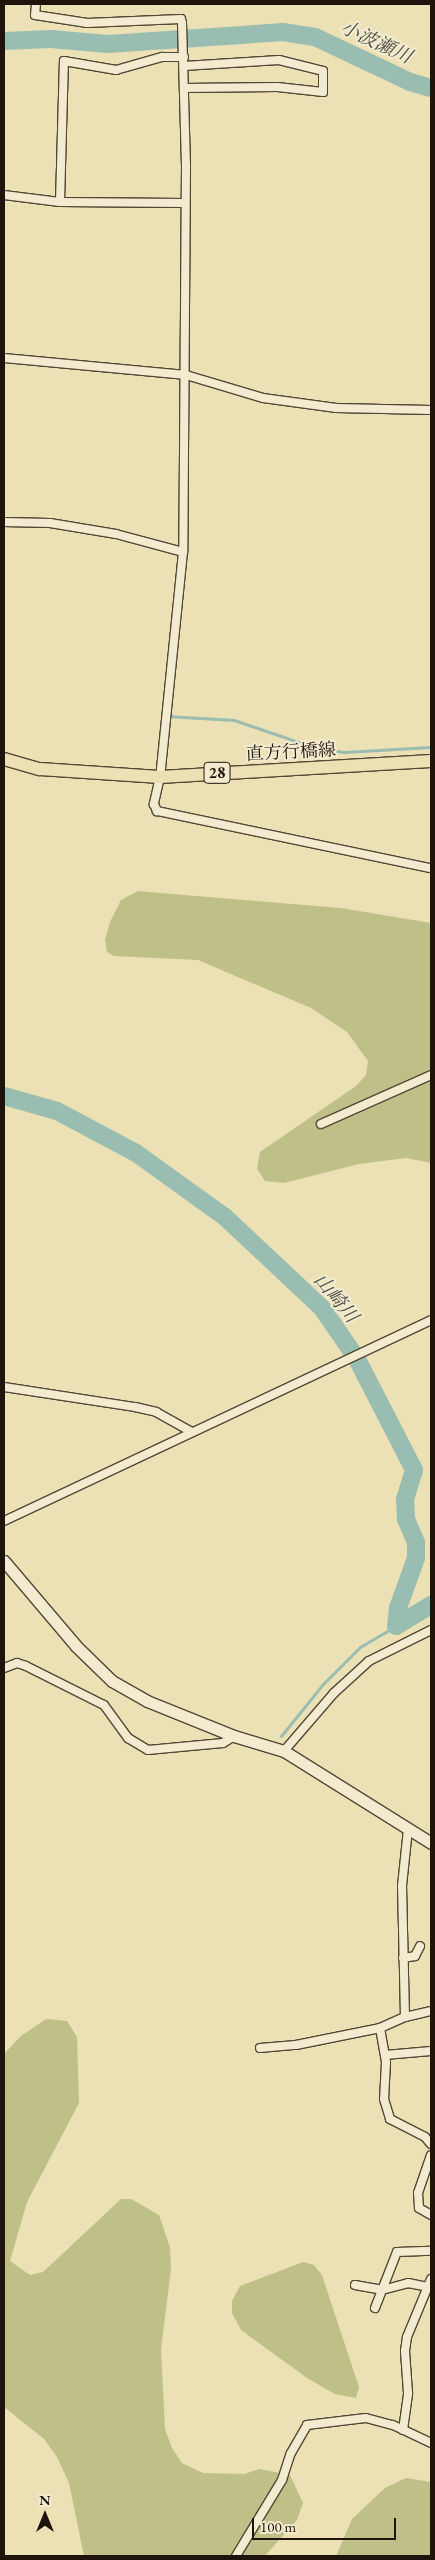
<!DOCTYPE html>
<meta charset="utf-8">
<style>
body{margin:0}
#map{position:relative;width:435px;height:2560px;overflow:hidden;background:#ece0b5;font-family:"EB Garamond","Noto Serif JP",serif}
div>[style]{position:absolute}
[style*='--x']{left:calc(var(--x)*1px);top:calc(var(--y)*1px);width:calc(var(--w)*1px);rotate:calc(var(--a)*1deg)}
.green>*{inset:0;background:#bec088}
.stream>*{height:3px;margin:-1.5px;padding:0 1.5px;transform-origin:1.5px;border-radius:1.5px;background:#99bdb1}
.river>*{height:18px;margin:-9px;padding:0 9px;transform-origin:9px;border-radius:9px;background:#99bdb1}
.roads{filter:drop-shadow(1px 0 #524736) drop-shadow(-1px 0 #524736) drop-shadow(0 1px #524736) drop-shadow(0 -1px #524736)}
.street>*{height:8px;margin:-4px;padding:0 4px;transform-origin:4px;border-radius:4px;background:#f3ebcf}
.secondary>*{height:11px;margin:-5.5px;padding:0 5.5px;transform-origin:5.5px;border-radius:5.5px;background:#f3ebcf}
.primary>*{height:12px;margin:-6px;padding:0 6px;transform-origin:6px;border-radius:6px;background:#ece0b5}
span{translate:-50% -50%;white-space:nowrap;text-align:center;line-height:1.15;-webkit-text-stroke:4px #f3ebcf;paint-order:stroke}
.shield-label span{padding:1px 4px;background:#f3ebcf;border:1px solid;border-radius:4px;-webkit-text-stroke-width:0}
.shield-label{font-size:16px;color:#1f140b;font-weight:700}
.street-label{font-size:18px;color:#1f140b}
.water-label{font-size:19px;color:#4a4f45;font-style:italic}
.frame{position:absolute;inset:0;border:5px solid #1f140b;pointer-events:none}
.north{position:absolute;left:20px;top:2490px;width:50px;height:50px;-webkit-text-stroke:4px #f3ebcf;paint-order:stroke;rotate:0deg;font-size:14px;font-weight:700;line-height:20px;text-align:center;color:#1f140b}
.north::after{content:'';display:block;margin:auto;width:18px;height:22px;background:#1f140b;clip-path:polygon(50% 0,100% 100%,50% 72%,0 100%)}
.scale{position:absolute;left:252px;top:2518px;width:144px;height:22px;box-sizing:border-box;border:2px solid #1f140b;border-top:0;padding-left:6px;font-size:15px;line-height:18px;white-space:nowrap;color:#1f140b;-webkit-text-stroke:4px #f3ebcf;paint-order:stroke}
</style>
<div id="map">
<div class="green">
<i style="clip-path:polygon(138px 891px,341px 908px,431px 923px,431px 1163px,406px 1158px,359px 1164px,284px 1183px,265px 1181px,257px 1169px,260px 1152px,356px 1086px,366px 1075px,368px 1061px,347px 1032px,311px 1008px,198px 960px,114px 956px,107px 952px,105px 940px,110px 922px,121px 900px)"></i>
<i style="clip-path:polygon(46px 2019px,67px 2021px,77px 2037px,79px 2103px,27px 2202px,10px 2261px,30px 2275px,43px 2272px,121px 2199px,131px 2199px,159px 2215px,170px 2247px,171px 2269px,161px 2349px,165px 2429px,172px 2448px,182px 2463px,203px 2473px,244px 2474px,260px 2469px,290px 2475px,303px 2503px,297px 2520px,265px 2556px,84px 2556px,69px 2483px,57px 2457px,44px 2439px,4px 2407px,4px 2054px,21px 2036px)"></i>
<i style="clip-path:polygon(303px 2262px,314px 2265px,322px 2275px,359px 2387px,356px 2398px,335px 2394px,307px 2378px,241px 2330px,232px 2313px,232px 2301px,240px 2286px)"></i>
<i style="clip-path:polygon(406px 2478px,431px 2482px,431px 2556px,336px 2556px,352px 2519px,385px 2488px)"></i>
</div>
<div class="stream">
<i style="--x:166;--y:716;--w:68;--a:3.4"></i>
<i style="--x:234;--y:720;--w:77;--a:18.9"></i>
<i style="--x:307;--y:745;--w:38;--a:11"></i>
<i style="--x:344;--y:752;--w:87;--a:-3.3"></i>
<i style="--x:281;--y:1736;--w:67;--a:-51.1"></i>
<i style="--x:323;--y:1684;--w:52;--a:-45"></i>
<i style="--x:360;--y:1647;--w:42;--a:-30.3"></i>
</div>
<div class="river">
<i style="--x:4;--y:41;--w:47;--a:-2.4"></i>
<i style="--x:51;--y:39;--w:57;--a:5"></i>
<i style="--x:108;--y:44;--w:175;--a:-3.9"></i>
<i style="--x:283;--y:32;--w:32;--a:9"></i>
<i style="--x:315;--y:37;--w:105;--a:25.3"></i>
<i style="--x:410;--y:82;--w:22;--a:16"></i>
<i style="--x:4;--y:1096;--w:55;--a:15.8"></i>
<i style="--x:57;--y:1111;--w:89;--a:28"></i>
<i style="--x:136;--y:1153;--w:110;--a:35.7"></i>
<i style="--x:225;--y:1217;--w:133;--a:43.2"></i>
<i style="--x:322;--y:1308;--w:62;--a:55.5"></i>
<i style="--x:357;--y:1359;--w:125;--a:62.8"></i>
<i style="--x:414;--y:1470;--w:30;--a:107"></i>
<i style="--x:405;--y:1499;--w:20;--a:87"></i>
<i style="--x:406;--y:1519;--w:25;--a:67"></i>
<i style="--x:416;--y:1542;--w:16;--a:90"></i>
<i style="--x:416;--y:1558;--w:53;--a:109.8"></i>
<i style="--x:398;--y:1608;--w:18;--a:96"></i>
<i style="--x:396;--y:1626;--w:41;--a:-31"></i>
</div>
<div class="roads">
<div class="street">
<i style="--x:36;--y:4;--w:11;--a:95"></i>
<i style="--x:35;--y:15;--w:53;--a:8.7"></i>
<i style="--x:87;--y:23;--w:94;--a:-2.4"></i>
<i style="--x:181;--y:19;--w:4;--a:76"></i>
<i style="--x:182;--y:23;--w:142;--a:88.4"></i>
<i style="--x:186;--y:165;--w:387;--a:90.4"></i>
<i style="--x:183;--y:552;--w:226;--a:95.8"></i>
<i style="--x:160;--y:777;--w:28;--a:103"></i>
<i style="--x:154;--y:804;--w:8;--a:67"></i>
<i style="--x:157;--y:811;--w:280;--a:11.8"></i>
<i style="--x:184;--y:66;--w:95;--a:-3.6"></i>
<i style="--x:279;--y:60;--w:45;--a:14"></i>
<i style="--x:323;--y:71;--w:21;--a:90"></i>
<i style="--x:323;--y:92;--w:46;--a:-173.8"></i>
<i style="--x:277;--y:87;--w:93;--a:179.4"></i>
<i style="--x:4;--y:195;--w:56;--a:7.1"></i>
<i style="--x:60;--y:202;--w:123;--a:0.5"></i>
<i style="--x:60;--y:202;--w:141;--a:-88.4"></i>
<i style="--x:64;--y:61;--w:53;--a:9.8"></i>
<i style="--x:116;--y:70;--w:48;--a:-15.8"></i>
<i style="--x:162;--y:57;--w:22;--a:0"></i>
<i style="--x:4;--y:358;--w:183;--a:5.3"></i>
<i style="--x:186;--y:375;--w:80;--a:16.6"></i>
<i style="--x:263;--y:398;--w:74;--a:7.8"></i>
<i style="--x:336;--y:408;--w:95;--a:1.2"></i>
<i style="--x:4;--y:522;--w:46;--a:1.2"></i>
<i style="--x:50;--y:523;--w:67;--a:9.5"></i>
<i style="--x:116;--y:534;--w:69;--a:15"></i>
<i style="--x:321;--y:1124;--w:120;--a:-24"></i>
<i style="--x:4;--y:1387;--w:133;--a:8.7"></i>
<i style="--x:135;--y:1407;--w:22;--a:13"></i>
<i style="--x:156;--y:1412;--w:41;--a:29.1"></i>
<i style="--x:4;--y:1521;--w:472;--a:-25.2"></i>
<i style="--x:4;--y:1668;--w:14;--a:-21"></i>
<i style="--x:17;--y:1663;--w:9;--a:18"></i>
<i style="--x:26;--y:1666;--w:87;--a:26.6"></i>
<i style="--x:104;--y:1705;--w:41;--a:54"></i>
<i style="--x:128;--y:1738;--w:23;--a:31"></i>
<i style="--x:148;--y:1750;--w:75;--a:-5.3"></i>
<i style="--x:223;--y:1743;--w:13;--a:-32"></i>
<i style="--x:284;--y:1751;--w:77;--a:-49.2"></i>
<i style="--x:334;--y:1693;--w:47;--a:-42.4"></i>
<i style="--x:369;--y:1661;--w:69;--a:-26.6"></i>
<i style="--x:403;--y:1958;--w:12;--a:-9"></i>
<i style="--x:415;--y:1956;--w:11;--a:-63"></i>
<i style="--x:405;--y:2017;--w:27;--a:-13"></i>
<i style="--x:380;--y:2028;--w:35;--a:80"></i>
<i style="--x:386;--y:2062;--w:37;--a:93"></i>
<i style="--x:384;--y:2099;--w:21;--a:73"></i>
<i style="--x:390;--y:2119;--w:39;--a:27"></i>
<i style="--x:425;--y:2137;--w:9;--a:49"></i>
<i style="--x:260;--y:2048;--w:36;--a:-5"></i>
<i style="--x:296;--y:2045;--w:86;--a:-11.4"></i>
<i style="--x:380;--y:2028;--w:27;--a:-24"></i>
<i style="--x:405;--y:2017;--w:131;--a:-91.3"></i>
<i style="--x:402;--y:1886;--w:57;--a:-84"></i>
<i style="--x:385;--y:2055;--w:46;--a:-5"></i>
<i style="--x:431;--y:2155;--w:40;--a:108.9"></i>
<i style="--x:418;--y:2193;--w:15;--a:86"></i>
<i style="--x:419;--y:2208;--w:14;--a:30"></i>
<i style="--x:355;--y:2285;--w:27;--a:10"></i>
<i style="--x:382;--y:2290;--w:27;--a:-15"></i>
<i style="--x:408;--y:2283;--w:20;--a:11"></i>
<i style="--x:375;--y:2308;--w:60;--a:-68.6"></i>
<i style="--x:397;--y:2252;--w:34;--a:-2"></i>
<i style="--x:403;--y:2430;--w:37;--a:-82"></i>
<i style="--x:408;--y:2393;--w:42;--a:-94.1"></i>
<i style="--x:405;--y:2351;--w:14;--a:-82"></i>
<i style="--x:407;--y:2337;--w:63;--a:-67.5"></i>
<i style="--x:236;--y:2556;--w:89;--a:-58.8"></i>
<i style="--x:282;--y:2480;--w:28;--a:-72"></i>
<i style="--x:291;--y:2453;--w:32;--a:-60"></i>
<i style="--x:307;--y:2425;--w:59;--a:-6.8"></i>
<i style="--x:366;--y:2418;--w:28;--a:15"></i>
<i style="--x:393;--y:2425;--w:42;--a:25.3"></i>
</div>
<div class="secondary">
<i style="--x:4;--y:1561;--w:111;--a:49.7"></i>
<i style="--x:76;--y:1646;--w:50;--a:44.2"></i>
<i style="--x:112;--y:1681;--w:40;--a:29.7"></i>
<i style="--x:147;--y:1701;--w:94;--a:21.9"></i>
<i style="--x:234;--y:1736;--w:52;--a:16.7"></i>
<i style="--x:284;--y:1751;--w:173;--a:32"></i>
</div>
<div class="primary">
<i style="--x:4;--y:759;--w:37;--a:16"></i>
<i style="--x:40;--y:769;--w:120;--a:3.8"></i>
<i style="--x:160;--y:777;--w:271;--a:-3.4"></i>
</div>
</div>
<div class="shield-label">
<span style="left:217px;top:773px">28</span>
</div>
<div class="street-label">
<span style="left:291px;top:752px;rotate:-3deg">直方行橋線</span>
</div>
<div class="water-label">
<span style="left:376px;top:42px;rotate:25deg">小波瀬川</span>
<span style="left:336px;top:1298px;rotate:50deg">山崎川</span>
</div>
<div class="frame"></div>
<div class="north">N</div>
<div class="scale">100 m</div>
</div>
